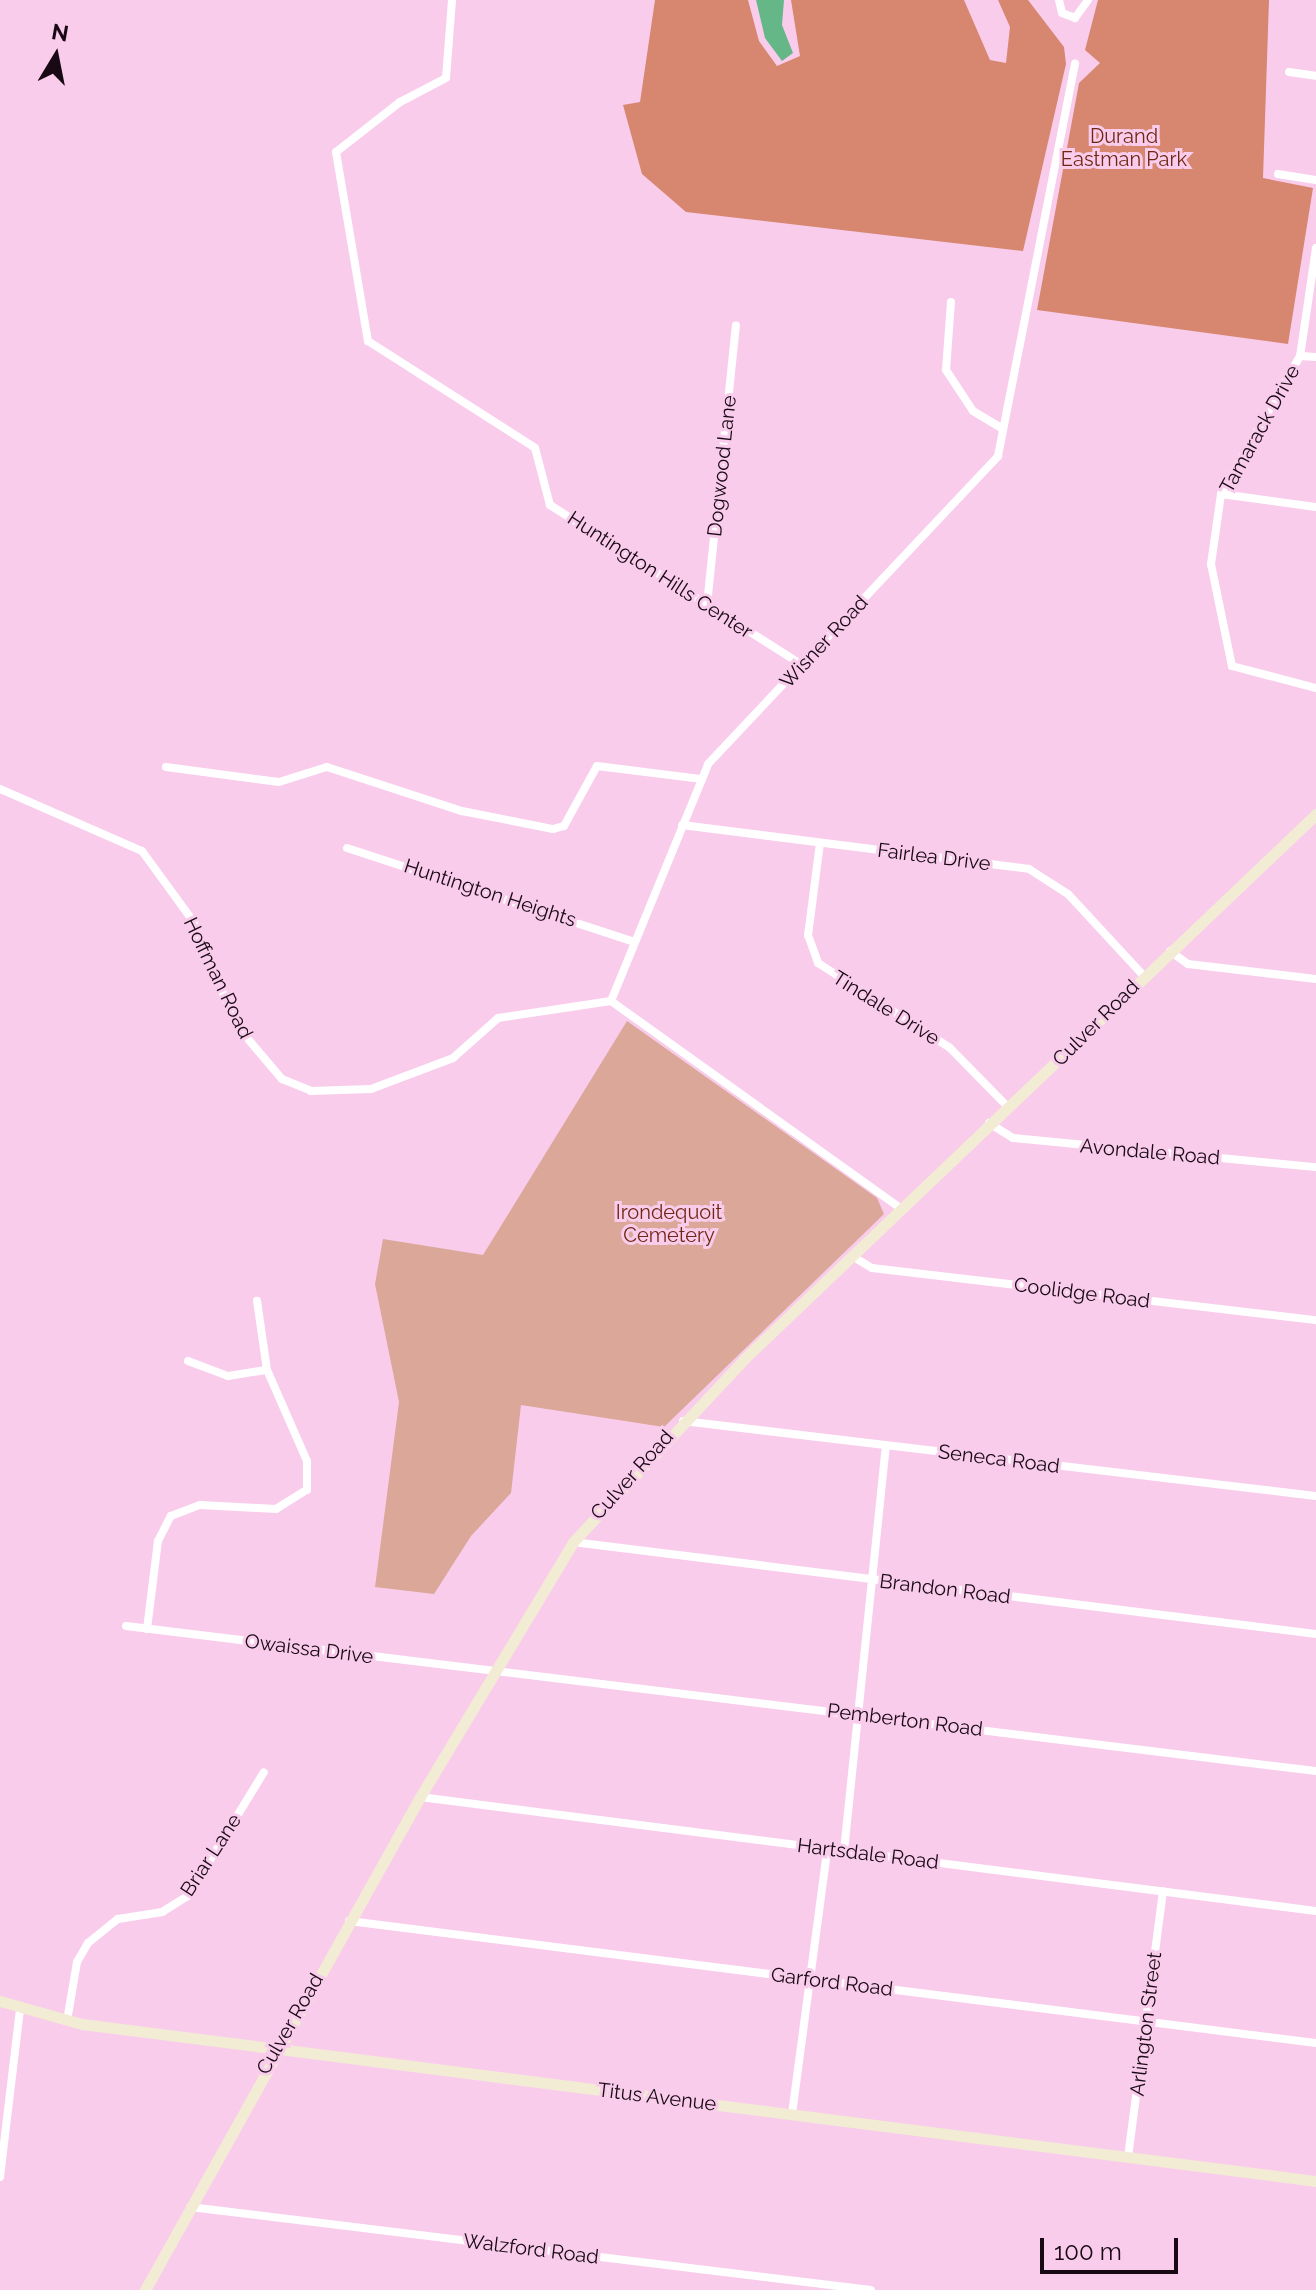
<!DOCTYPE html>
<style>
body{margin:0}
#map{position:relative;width:1316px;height:2290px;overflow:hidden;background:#f9ccec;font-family:Raleway,sans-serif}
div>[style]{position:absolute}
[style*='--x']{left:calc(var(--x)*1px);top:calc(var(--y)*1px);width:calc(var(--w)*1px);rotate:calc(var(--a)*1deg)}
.green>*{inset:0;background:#daa798}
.forest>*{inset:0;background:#d7866f}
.water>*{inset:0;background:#66b788}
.minor>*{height:8px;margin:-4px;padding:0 4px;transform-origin:4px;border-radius:4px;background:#fff}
.secondary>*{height:11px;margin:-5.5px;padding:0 5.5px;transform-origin:5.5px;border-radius:5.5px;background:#f2ecd4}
span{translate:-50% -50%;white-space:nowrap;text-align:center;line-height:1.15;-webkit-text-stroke:6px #f9ccec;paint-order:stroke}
.park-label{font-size:20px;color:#702711}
.street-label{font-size:20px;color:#180914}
.north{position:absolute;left:16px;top:16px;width:80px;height:80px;-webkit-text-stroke:6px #f9ccec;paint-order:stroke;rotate:10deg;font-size:22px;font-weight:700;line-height:32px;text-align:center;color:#180914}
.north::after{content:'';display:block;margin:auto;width:28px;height:36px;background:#180914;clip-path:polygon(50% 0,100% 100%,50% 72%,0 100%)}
.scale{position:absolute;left:1040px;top:2238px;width:138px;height:36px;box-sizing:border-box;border:4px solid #180914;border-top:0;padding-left:10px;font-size:24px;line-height:28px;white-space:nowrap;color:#180914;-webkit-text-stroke:6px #f9ccec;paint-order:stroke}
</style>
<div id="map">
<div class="green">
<i style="clip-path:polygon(627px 1021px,877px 1198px,884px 1214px,664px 1427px,521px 1405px,511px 1493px,471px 1536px,434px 1594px,375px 1587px,399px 1402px,375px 1284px,383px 1239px,483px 1255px)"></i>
</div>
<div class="forest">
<i style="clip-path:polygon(655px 0,748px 0,759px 41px,777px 66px,800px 56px,791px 0,964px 0,990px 60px,1006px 63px,1010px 27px,998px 0,1028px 0,1064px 47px,1066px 64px,1023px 251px,686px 212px,642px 174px,623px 105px,640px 102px)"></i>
<i style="clip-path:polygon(1098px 0,1269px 0,1263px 178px,1313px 188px,1288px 344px,1037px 310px,1079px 83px,1100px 63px,1085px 50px)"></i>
</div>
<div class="water">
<i style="clip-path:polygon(756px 0,784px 0,782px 25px,793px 53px,782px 61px,765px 38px)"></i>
</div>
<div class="minor">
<i style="--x:452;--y:0;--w:78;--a:94.4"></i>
<i style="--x:446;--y:78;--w:52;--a:152.4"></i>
<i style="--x:400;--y:102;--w:81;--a:142"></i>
<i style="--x:336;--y:152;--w:192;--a:80.4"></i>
<i style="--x:368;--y:341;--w:198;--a:32.6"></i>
<i style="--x:535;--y:448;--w:59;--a:75.3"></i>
<i style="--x:550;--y:505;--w:299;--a:32.4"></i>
<i style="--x:1059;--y:0;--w:13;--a:77"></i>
<i style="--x:1062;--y:13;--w:14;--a:21"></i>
<i style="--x:1075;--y:18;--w:22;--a:-54"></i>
<i style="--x:1289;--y:72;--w:27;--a:8"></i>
<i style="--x:1278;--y:174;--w:38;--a:9"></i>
<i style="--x:1316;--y:248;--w:109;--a:98.4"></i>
<i style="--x:1300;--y:356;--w:159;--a:119.8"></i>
<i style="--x:1221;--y:494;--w:71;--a:98.1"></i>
<i style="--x:1211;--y:564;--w:104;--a:78.4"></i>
<i style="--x:1232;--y:666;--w:87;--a:14.7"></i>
<i style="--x:951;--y:302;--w:68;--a:94.2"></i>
<i style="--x:946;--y:370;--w:49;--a:56.6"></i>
<i style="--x:973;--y:411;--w:35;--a:31"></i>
<i style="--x:1300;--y:356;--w:16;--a:4"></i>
<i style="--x:1221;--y:494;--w:96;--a:7.8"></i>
<i style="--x:707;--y:605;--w:281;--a:-84.1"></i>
<i style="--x:166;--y:767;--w:114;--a:7.6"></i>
<i style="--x:279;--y:782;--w:50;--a:-17.4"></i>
<i style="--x:327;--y:767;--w:142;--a:18.1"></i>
<i style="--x:462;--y:811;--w:93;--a:11.2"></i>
<i style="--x:553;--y:829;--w:11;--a:-15"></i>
<i style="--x:564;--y:826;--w:68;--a:-61.2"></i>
<i style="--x:597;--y:766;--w:106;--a:7.1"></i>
<i style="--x:0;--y:789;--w:155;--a:23.6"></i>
<i style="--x:142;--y:851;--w:87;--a:53.9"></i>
<i style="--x:193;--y:921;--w:113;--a:67.5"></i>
<i style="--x:236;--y:1025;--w:71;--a:49.6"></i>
<i style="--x:282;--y:1079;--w:31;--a:22"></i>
<i style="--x:311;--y:1091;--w:60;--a:-1.9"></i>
<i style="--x:371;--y:1089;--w:88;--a:-20.7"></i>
<i style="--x:453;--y:1058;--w:60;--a:-41.6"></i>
<i style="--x:498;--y:1018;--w:114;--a:-8.6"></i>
<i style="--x:611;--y:1001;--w:357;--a:35.6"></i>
<i style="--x:682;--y:825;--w:350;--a:7.2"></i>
<i style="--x:1029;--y:869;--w:46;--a:32.7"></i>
<i style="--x:1068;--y:894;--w:112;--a:47.2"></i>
<i style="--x:820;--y:843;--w:93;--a:97.4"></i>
<i style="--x:808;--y:935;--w:30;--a:70"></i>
<i style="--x:818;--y:963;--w:156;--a:32.7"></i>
<i style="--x:949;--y:1047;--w:83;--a:45.5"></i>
<i style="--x:347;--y:848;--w:299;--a:18.1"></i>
<i style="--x:1170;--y:951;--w:22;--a:36"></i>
<i style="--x:1188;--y:964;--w:129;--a:6.7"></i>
<i style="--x:611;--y:1001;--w:256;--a:-67.7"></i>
<i style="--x:708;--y:764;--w:423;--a:-46.7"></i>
<i style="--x:998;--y:456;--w:400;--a:-78.9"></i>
<i style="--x:989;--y:1123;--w:28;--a:32"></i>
<i style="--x:1013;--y:1138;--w:304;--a:5.5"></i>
<i style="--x:852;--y:1256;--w:23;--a:31"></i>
<i style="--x:872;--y:1268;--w:447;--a:6.7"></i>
<i style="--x:188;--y:1361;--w:43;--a:20.6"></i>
<i style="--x:228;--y:1376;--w:39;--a:-9"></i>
<i style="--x:683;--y:1421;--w:637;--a:6.76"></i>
<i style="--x:573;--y:1542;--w:749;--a:7.06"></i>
<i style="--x:126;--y:1626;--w:1199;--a:6.95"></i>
<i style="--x:147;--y:1629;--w:89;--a:-82.9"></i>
<i style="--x:158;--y:1541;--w:28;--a:-63"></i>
<i style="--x:171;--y:1516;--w:31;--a:-21"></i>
<i style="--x:200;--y:1505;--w:76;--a:3"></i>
<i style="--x:276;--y:1509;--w:36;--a:-32"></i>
<i style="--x:307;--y:1490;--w:29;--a:-90"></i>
<i style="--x:307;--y:1461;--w:99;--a:-113.7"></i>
<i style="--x:267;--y:1370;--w:70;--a:-98.2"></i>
<i style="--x:420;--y:1797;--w:903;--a:7.25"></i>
<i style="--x:844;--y:1851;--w:407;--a:-84.1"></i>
<i style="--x:349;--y:1921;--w:975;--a:7.19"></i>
<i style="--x:67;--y:2021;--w:60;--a:-80.4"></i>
<i style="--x:77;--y:1962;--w:22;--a:-60"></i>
<i style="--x:88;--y:1943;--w:38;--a:-39"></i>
<i style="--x:118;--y:1919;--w:45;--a:-9"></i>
<i style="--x:162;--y:1912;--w:31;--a:-32"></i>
<i style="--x:188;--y:1896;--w:145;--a:-58.5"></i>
<i style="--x:792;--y:2114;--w:266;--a:-82.4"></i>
<i style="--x:1128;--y:2157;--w:268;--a:-82.5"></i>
<i style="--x:0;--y:2177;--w:168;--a:-83.2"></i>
<i style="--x:190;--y:2207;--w:686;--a:6.95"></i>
</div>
<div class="secondary">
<i style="--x:0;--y:2001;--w:85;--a:15.7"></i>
<i style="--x:82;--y:2024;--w:1244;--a:7.25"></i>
<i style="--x:145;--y:2290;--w:565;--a:-60.85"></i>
<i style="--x:420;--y:1797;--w:297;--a:-59"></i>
<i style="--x:573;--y:1542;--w:252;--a:-46.9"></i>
<i style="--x:745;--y:1358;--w:789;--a:-43.61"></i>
</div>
<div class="park-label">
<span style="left:1124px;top:148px">Durand<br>Eastman Park</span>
<span style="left:669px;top:1224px">Irondequoit<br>Cemetery</span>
</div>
<div class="street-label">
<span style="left:1260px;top:429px;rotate:-61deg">Tamarack Drive</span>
<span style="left:722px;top:466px;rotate:-84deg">Dogwood Lane</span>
<span style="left:660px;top:575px;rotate:33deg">Huntington Hills Center</span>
<span style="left:824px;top:642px;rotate:-47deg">Wisner Road</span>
<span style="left:934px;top:857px;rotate:7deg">Fairlea Drive</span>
<span style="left:490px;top:893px;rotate:18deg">Huntington Heights</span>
<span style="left:218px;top:978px;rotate:64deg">Hoffman Road</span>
<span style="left:886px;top:1008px;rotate:32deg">Tindale Drive</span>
<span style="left:1096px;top:1023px;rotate:-45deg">Culver Road</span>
<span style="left:1150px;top:1152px;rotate:5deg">Avondale Road</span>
<span style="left:1082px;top:1293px;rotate:7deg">Coolidge Road</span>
<span style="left:999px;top:1459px;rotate:7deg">Seneca Road</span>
<span style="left:632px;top:1475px;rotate:-48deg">Culver Road</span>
<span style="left:945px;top:1589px;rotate:7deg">Brandon Road</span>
<span style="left:309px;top:1649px;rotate:7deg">Owaissa Drive</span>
<span style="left:905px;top:1720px;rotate:7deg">Pemberton Road</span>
<span style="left:868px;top:1854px;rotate:7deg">Hartsdale Road</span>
<span style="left:211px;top:1855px;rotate:-57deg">Briar Lane</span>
<span style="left:832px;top:1982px;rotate:7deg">Garford Road</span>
<span style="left:290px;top:2024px;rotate:-60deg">Culver Road</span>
<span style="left:1146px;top:2024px;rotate:-83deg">Arlington Street</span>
<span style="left:657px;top:2097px;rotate:7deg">Titus Avenue</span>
<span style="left:531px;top:2249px;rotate:7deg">Walzford Road</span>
</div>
<div class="north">N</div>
<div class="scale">100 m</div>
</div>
